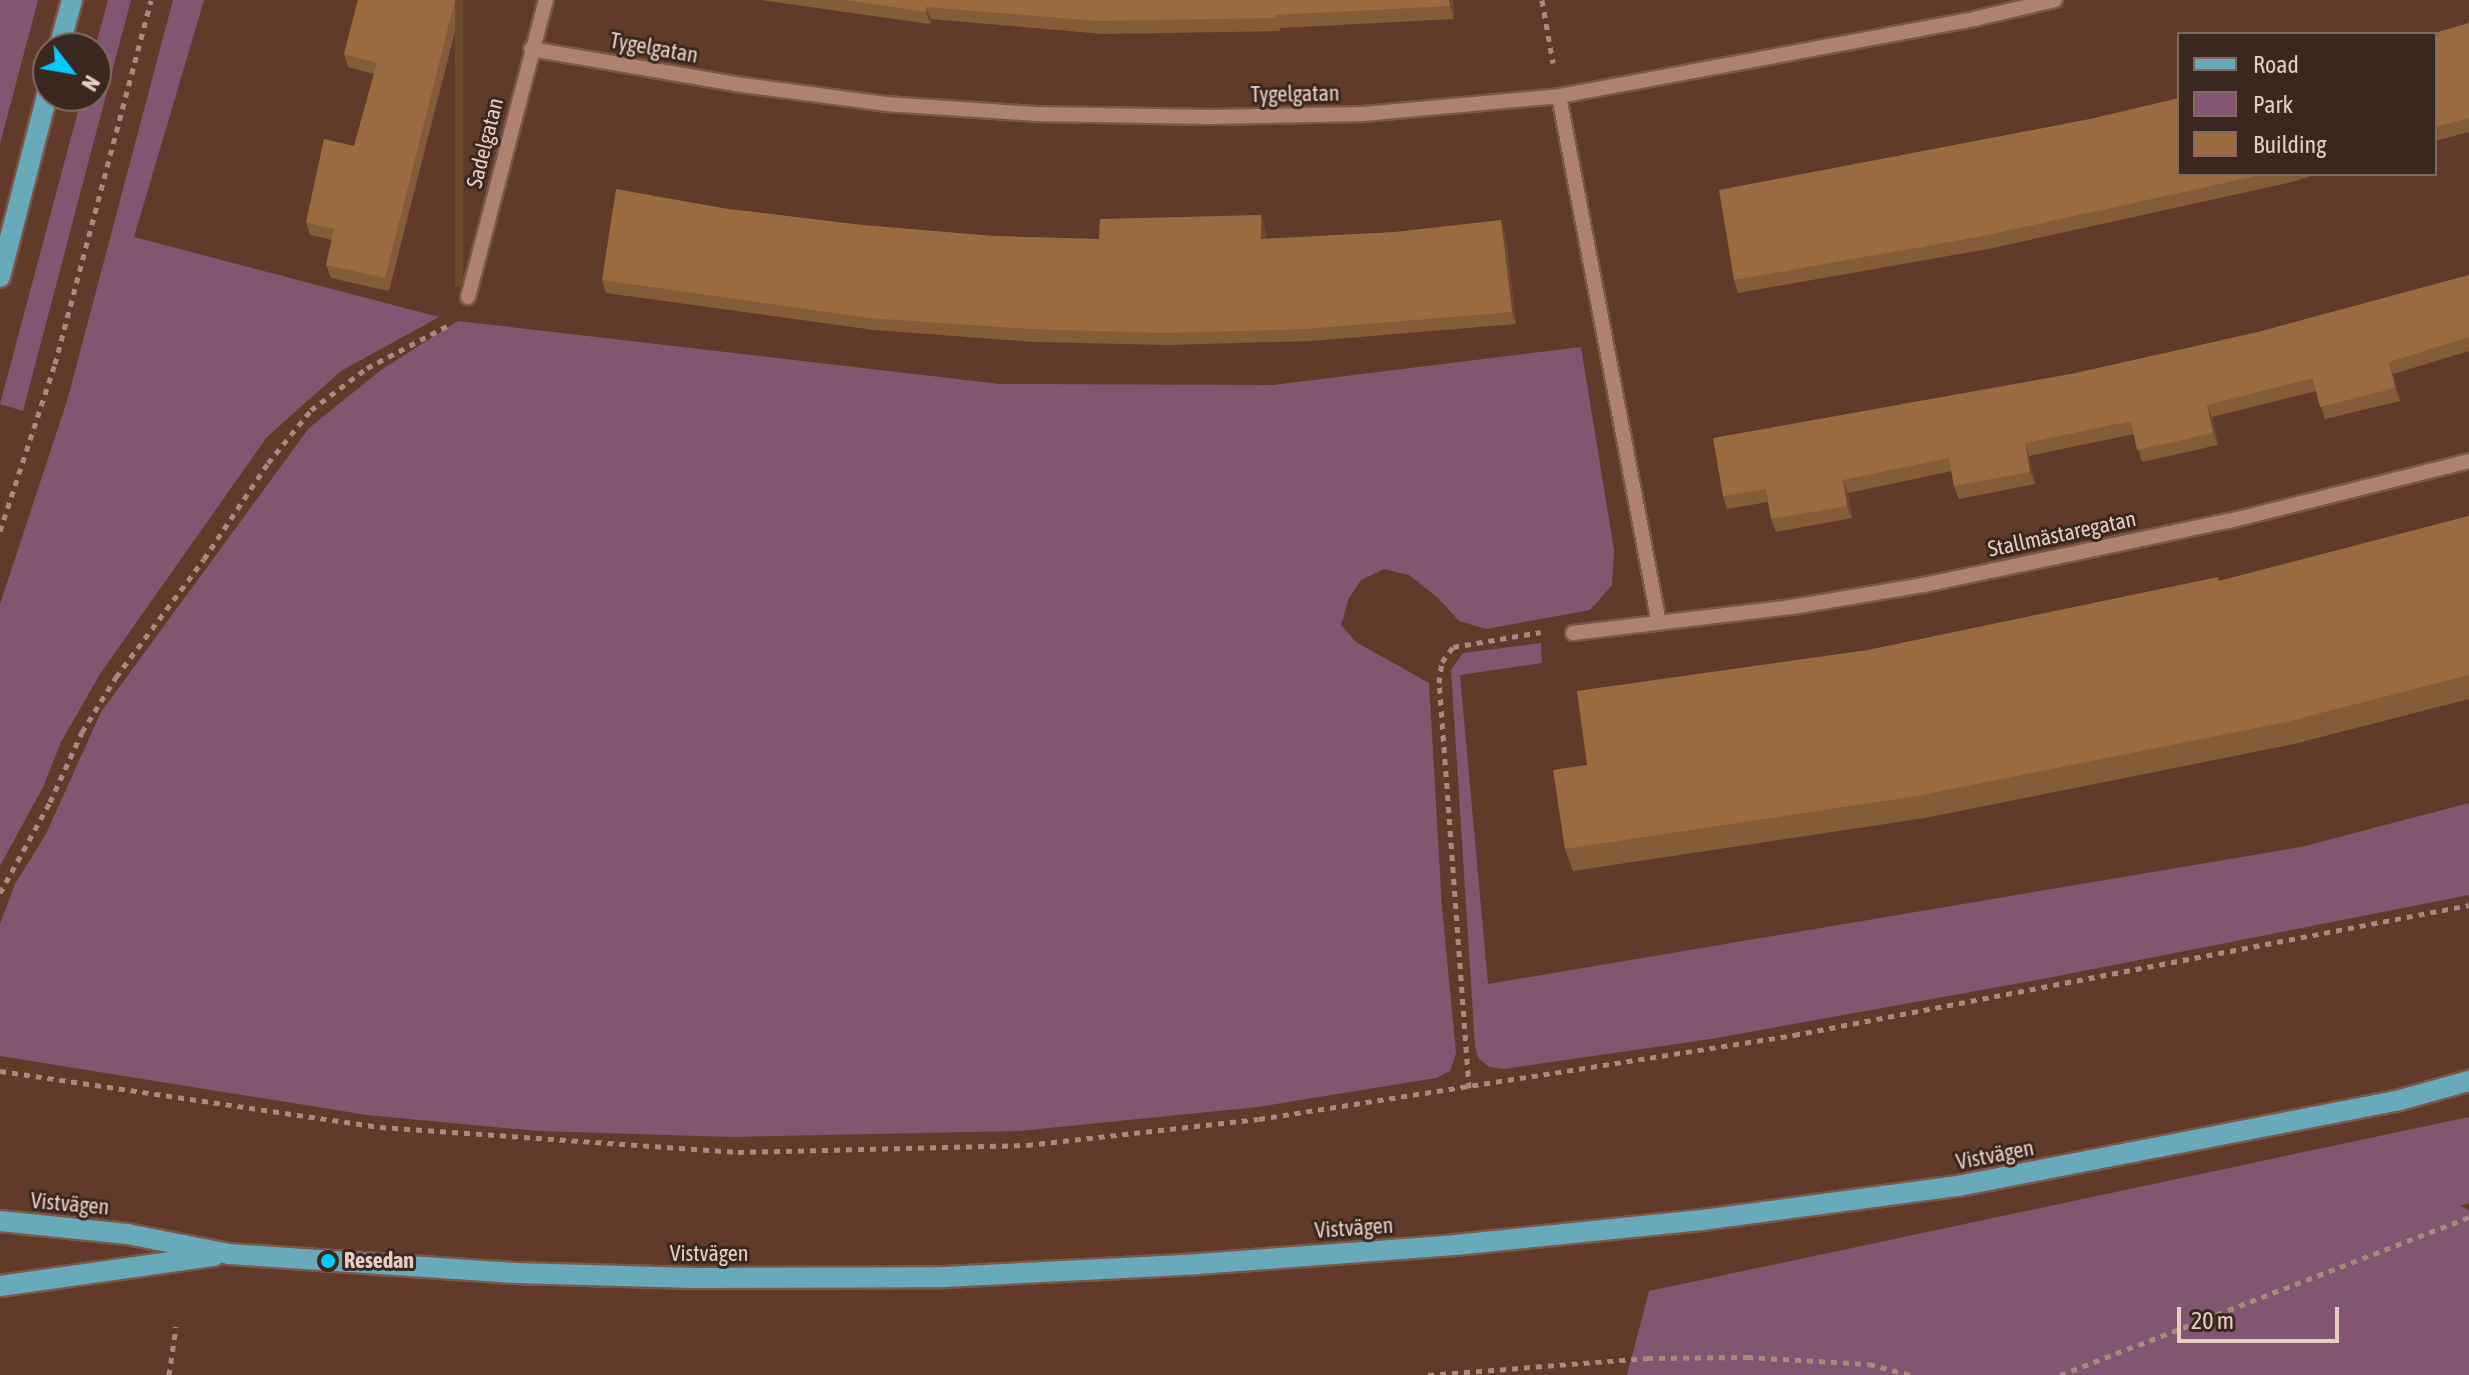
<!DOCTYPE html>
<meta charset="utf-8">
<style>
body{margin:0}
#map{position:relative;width:2469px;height:1375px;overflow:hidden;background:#623a2a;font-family:"Asap Condensed",sans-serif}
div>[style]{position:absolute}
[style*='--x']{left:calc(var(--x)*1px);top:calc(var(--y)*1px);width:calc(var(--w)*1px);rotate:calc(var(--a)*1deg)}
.green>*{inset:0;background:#825671}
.path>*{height:5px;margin-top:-2.5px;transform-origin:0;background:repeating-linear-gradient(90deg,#aa8a7e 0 6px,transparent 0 12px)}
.roads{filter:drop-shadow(2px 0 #79584b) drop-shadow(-2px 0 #79584b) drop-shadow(0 2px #79584b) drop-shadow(0 -2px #79584b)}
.minor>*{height:14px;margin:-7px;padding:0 7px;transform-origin:7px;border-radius:7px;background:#af8270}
.major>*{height:20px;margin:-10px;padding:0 10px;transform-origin:10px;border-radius:10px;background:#68a9ba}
.wall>*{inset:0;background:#845c37}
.shaded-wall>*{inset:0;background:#6c4b2d;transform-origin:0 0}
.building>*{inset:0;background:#9a6b40}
.dots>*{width:22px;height:22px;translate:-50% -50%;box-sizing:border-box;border:4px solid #3a2720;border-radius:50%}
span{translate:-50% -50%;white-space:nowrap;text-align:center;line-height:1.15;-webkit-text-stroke:6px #3a2720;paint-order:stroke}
.street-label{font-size:22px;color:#e7cec5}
.poi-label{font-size:22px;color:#e7cec5;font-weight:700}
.left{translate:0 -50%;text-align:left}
.legend{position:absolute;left:2177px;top:32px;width:260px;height:144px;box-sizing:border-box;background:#3a2720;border:2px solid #7f6a62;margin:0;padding:10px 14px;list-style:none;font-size:24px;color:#e7cec5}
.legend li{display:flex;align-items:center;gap:16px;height:40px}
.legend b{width:40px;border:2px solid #7f6a62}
.north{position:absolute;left:32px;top:32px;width:80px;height:80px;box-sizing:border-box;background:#3a2720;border:2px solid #7f6a62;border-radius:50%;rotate:121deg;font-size:22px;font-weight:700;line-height:32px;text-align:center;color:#e7cec5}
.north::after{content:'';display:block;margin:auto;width:28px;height:36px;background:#04cbf9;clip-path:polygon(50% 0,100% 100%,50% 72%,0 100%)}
.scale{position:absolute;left:2177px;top:1307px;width:162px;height:36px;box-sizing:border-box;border:4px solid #e7cec5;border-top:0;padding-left:10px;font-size:24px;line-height:28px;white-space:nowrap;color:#e7cec5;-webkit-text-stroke:6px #3a2720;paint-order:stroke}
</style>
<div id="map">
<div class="green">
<i style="clip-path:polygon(0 0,38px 0,0 144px)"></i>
<i style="clip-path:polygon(108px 0,131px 0,23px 411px,0 404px,82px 96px,96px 96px,95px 48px)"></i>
<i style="clip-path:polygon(173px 0,204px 0,134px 237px,439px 317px,341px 371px,267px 437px,100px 674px,61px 742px,43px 787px,0 866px,0 604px,67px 401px)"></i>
<i style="clip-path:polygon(458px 321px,1000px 384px,1273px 385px,1581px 347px,1614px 550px,1612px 585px,1590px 610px,1486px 629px,1459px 621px,1438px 598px,1409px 575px,1384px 569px,1361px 580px,1349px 598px,1341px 625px,1356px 642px,1429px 683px,1442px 907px,1456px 1053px,1450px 1071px,1436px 1078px,1258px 1107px,1019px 1131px,732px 1137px,538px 1131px,367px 1115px,0 1056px,0 924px,15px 884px,46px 834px,101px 712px,309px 428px,381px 370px)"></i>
<i style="clip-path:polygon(1541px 643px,1542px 663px,1460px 675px,1488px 984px,2301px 847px,2469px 803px,2469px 895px,2053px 977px,1711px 1039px,1504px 1069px,1489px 1067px,1478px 1058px,1475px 1046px,1451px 670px,1463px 653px)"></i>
<i style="clip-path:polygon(2469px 1117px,2469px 1203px,2460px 1206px,2469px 1210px,2469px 1375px,1627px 1375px,1649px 1291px)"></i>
</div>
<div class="path">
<i style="--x:1542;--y:0;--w:64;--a:80.1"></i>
<i style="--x:0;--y:531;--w:176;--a:-71.8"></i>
<i style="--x:55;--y:364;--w:376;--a:-75.2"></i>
<i style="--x:0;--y:893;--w:104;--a:-61.2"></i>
<i style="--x:50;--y:802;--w:77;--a:-65.4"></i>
<i style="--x:82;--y:732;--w:65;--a:-58.3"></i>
<i style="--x:116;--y:677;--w:147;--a:-53.3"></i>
<i style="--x:204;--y:559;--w:115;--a:-56.3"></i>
<i style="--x:268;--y:463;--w:68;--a:-50.9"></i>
<i style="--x:311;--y:410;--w:70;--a:-36.9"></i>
<i style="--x:367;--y:368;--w:93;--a:-27.7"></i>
<i style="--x:0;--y:1071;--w:384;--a:8.4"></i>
<i style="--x:380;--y:1127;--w:359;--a:4"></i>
<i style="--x:738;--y:1152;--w:289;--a:-1.4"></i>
<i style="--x:1027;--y:1145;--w:233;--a:-6.4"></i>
<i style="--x:1259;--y:1119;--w:542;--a:-8.92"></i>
<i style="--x:1794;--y:1035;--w:687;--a:-10.9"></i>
<i style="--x:1469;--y:1088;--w:406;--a:-94.2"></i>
<i style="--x:1439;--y:683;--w:21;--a:-82"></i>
<i style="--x:1442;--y:662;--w:19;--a:-54"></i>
<i style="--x:1453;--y:647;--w:89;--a:-9.7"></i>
<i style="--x:169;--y:1375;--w:49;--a:-81.7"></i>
<i style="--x:1428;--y:1375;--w:220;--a:-4.4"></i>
<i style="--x:1647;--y:1358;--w:100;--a:-0.6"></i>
<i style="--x:1747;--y:1357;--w:122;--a:3.3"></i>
<i style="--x:1869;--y:1364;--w:42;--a:15"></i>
<i style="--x:2060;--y:1375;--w:438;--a:-21.1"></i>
</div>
<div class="roads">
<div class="minor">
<i style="--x:531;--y:49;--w:207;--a:9.7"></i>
<i style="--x:735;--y:84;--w:152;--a:7.5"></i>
<i style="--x:886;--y:104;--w:149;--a:3.8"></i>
<i style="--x:1035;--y:114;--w:176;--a:1"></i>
<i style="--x:1211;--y:117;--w:152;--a:-1.1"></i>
<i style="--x:1363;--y:114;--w:197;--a:-5.2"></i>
<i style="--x:1559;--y:96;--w:426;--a:-10.5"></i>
<i style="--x:1978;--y:18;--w:79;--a:-13.2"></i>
<i style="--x:1559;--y:96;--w:536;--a:79.26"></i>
<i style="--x:468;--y:297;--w:307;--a:-75.3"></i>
<i style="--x:1573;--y:633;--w:221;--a:-6.8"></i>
<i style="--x:1792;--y:607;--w:134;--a:-9.5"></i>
<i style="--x:1924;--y:585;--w:312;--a:-11.9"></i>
<i style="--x:2229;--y:521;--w:247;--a:-14"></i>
</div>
<div class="major">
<i style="--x:59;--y:48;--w:50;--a:-74.8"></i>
<i style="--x:0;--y:277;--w:191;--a:-75.5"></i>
<i style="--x:0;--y:1221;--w:128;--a:5.8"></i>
<i style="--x:127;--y:1234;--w:104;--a:11.1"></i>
<i style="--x:229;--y:1254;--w:287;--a:3.8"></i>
<i style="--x:515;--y:1273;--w:179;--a:1.6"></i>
<i style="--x:694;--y:1278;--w:250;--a:-0.2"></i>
<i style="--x:944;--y:1277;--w:254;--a:-2.9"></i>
<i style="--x:1198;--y:1264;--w:258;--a:-4.2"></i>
<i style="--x:1455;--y:1245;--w:248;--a:-5.8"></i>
<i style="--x:1702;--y:1220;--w:258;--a:-7.6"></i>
<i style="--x:1958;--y:1186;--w:450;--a:-11"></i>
<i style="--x:2400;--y:1100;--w:72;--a:-15.4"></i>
<i style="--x:0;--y:1286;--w:216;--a:-8"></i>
</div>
</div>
<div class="wall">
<i style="clip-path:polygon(358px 0,463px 0,389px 291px,331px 278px,326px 265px,332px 240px,310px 235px,306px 222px,354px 146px,374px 74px,348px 67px,344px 54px)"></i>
<i style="clip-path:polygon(761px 0,1453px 0,1454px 19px,1280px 28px,1280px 31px,1103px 34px,931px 19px,930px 24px)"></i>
<i style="clip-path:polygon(2469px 23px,2469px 132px,2435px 141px,2435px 34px)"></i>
<i style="clip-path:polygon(2179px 174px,2318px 174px,2288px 183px,1988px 249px,1738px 293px,1734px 280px)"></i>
<i style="clip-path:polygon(728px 209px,862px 225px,993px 236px,1099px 239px,1261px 215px,1265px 228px,1266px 239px,1505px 232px,1516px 324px,1311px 341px,1168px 345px,1034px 342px,874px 330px,606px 293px,602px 280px)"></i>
<i style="clip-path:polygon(2469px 275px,2469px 351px,2393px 374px,2400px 401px,2325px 419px,2316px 391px,2212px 417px,2218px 445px,2142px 462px,2134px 434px,2029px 456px,2035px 484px,1959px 499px,1954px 486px,1952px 471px,1848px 493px,1852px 518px,1776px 532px,1771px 519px,1768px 502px,1727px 509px,1723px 496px,2076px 373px,2258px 332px)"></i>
<i style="clip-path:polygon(2469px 516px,2469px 699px,2294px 744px,1925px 818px,1573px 871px,1565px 849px,1587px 765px,1868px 650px,2219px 581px)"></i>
</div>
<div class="shaded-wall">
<i style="left:455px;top:0;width:8px;height:287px"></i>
<i style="clip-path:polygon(1449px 0,1453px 0,1454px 19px,1450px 6px)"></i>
<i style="clip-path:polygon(926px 7px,931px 19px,930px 24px,926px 12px)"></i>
<i style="clip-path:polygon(1261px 215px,1265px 228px,1266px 252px,1261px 239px)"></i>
<i style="clip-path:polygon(1501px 220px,1505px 232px,1516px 324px,1512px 312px)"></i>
<i style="clip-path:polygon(2389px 362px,2393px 374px,2400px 401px,2395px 388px)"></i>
<i style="clip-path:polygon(2207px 405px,2212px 417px,2218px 445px,2213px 433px)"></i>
<i style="clip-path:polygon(2025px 443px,2029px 456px,2035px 484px,2030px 472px)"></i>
<i style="clip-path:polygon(1843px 480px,1848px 493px,1852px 518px,1847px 506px)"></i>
</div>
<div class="building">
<i style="clip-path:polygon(358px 0,455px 0,385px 278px,326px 265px,334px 229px,306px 222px,324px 139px,354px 146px,377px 63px,344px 54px)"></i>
<i style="clip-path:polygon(845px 0,1449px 0,1450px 6px,1275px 15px,1275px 18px,1098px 21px,926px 7px,926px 12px)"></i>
<i style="clip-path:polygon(2469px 23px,2469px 118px,2435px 127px,2435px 34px,2431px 34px)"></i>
<i style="clip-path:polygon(2179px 98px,2179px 174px,2265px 174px,1983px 236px,1734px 280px,1719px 190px,2090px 119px)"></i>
<i style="clip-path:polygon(616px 189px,728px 209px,862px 225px,993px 236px,1099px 239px,1100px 219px,1261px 215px,1261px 239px,1395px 232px,1501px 220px,1512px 312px,1307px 329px,1163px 333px,1029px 329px,869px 318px,602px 280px)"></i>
<i style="clip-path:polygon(2469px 275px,2469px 337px,2389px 362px,2395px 388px,2320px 407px,2313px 378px,2207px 405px,2213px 433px,2137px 450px,2131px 421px,2025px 443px,2030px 472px,1954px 486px,1949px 458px,1843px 480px,1847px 506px,1771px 519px,1766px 489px,1723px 496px,1713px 438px,2076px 373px,2258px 332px)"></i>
<i style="clip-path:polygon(2469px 516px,2469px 675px,2286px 722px,1917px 796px,1565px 849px,1553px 770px,1587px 765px,1577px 691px,1868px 650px,2218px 577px,2219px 581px)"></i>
</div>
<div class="dots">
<i style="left:328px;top:1261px;background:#04cbf9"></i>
</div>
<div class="street-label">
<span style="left:654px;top:48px;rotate:10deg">Tygelgatan</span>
<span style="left:1295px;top:94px;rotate:-1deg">Tygelgatan</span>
<span style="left:485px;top:143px;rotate:-76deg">Sadelgatan</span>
<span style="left:2062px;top:534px;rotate:-12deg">Stallmästaregatan</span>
<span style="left:1995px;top:1155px;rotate:-11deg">Vistvägen</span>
<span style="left:70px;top:1204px;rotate:5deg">Vistvägen</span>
<span style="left:1354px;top:1228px;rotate:-4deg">Vistvägen</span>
<span style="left:709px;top:1254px">Vistvägen</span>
</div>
<div class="poi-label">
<span class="left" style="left:344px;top:1261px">Resedan</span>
</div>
<ul class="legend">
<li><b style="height:10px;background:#68a9ba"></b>Road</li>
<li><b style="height:22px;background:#825671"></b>Park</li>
<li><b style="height:22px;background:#9a6b40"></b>Building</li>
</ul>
<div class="north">N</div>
<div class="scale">20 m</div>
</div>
